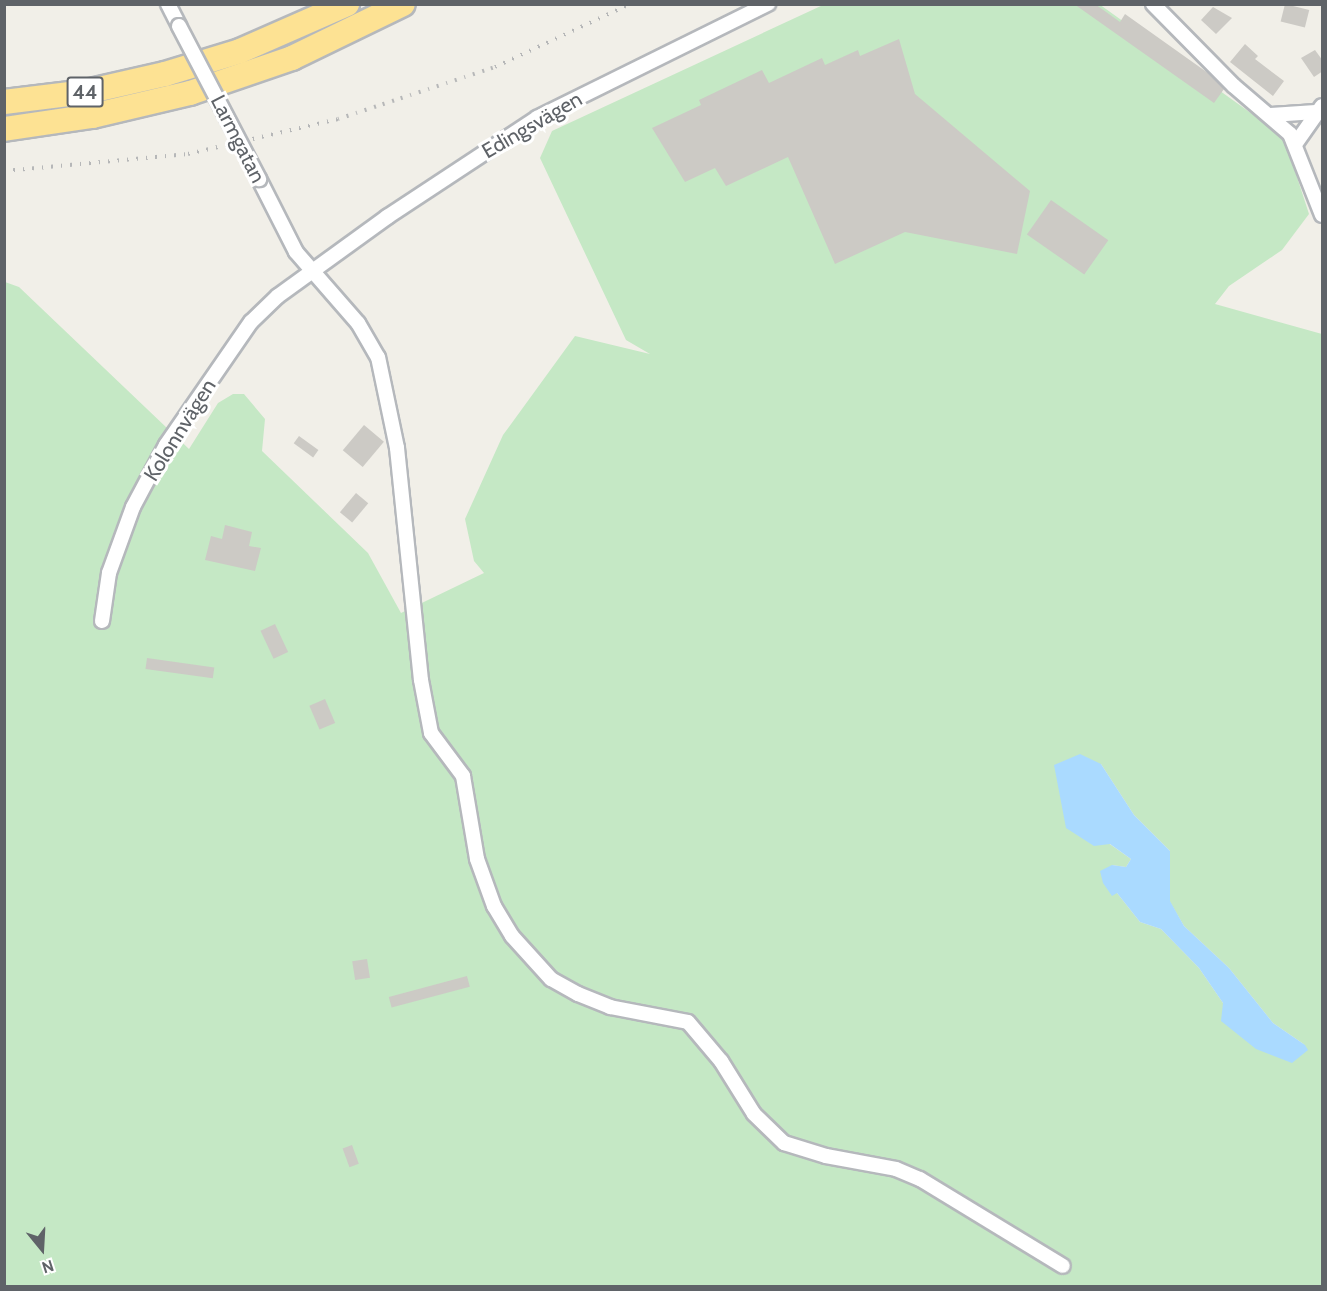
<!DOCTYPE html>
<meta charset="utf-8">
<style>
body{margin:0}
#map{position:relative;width:1327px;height:1291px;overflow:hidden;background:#f1efe8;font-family:Cabin,sans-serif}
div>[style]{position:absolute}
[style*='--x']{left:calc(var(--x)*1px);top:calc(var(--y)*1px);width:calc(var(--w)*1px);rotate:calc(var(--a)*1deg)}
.green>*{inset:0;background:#c5e8c5}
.water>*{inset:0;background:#aadaff}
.building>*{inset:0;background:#cccac5;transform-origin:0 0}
.roads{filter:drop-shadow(2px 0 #b5b8bc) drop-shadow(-2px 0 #b5b8bc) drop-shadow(0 2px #b5b8bc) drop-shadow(0 -2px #b5b8bc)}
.minor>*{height:14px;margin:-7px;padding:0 7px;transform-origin:7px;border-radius:7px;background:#fff}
.motorway>*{height:24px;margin:-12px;padding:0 12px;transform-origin:12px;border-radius:12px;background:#fde293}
.rail>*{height:4px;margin-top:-2px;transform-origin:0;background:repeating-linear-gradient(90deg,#b6b7b8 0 1.5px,transparent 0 9.5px)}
.bridges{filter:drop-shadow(2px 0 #b5b8bc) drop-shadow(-2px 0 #b5b8bc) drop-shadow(0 2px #b5b8bc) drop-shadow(0 -2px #b5b8bc)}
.minor-bridge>*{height:14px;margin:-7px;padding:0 7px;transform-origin:7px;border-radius:7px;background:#fff}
span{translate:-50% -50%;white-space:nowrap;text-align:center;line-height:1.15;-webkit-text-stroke:6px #fff;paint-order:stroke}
.shield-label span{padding:2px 4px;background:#fff;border:2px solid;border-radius:4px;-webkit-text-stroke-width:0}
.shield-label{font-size:20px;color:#5f6368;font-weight:700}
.street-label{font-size:21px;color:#5f6368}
.frame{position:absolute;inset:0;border:6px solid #5f6368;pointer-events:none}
.north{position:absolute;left:12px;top:1219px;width:60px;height:60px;-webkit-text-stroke:4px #fff;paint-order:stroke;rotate:162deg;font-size:16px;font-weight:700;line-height:24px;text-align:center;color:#5f6368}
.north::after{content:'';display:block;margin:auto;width:21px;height:27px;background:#5f6368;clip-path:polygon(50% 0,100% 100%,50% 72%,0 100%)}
</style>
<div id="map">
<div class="green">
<i style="clip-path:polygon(evenodd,1099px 4px,1284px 137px,1309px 214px,1282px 250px,1229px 286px,1215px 304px,1322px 334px,1322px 1286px,5px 1286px,5px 282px,19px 287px,189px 449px,218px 403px,233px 394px,244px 394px,265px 419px,262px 451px,368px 553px,401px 613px,484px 573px,474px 561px,465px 519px,503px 435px,575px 336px,650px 354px,626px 340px,540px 158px,552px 131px,823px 5px,1099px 4px,1101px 764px,1134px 815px,1170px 851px,1170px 902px,1184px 926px,1229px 968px,1273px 1023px,1305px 1045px,1223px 1003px,1199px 968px,1161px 929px,1140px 922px,1117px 893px,1112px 865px,1126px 867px,1131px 859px,1064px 812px,1060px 789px,1059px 780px,1101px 764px)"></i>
</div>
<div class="water">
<i style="clip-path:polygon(1080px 754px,1101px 764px,1134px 815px,1170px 851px,1170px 901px,1184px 926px,1229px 968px,1273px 1023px,1305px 1045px,1308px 1050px,1292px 1063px,1256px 1049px,1221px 1021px,1223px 1003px,1199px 968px,1161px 929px,1140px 922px,1117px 893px,1112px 896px,1103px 883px,1100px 871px,1112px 865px,1126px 867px,1131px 859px,1110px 844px,1094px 846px,1066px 828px,1054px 765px)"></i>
</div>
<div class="building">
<i style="clip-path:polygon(1074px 4px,1095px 4px,1120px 22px,1125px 14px,1208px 73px,1224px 89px,1214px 103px)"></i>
<i style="left:1285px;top:4px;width:25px;height:18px;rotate:14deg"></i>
<i style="clip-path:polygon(1213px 7px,1232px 18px,1216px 34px,1201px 20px)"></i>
<i style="clip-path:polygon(899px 39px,915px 94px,1030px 191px,1017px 254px,905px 232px,835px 264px,788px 157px,726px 186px,715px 168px,685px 182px,652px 128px,701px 105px,699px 100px,762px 70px,769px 83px,822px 58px,825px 65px,858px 50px,860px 56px)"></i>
<i style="clip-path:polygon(1245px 44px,1258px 56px,1255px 59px,1284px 81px,1273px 96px,1230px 62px)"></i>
<i style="clip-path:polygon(1315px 50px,1323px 61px,1323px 71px,1314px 77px,1301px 58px)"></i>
<i style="left:1051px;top:200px;width:70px;height:42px;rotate:35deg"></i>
<i style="left:364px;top:425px;width:26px;height:33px;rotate:40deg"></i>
<i style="left:299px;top:436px;width:24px;height:9px;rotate:36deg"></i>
<i style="left:356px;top:493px;width:16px;height:25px;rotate:40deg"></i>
<i style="clip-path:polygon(225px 525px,252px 532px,249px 546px,261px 548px,255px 571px,205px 560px,211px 536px,222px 539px)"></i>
<i style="left:275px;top:624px;width:31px;height:16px;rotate:65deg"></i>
<i style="left:147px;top:658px;width:68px;height:11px;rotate:8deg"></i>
<i style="left:325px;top:699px;width:26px;height:17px;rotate:67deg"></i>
<i style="left:367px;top:959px;width:19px;height:15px;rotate:81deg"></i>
<i style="left:467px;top:976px;width:11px;height:81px;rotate:75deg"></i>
<i style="left:352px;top:1145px;width:20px;height:10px;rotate:70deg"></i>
</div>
<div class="roads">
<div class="minor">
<i style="--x:168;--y:4;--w:25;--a:63"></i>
<i style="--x:1153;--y:4;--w:115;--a:45.4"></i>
<i style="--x:1234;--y:86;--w:74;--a:40.6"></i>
<i style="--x:1290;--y:134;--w:87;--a:68.4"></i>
<i style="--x:1271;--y:115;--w:45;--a:-3.8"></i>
<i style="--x:1296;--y:143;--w:45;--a:-54.9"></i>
<i style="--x:259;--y:179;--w:82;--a:63.1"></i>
<i style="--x:296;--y:252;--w:94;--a:48.9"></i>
<i style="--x:358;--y:323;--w:39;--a:60"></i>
<i style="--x:378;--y:357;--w:93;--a:78.2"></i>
<i style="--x:397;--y:448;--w:233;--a:84.1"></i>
<i style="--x:421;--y:680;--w:54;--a:79.3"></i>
<i style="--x:431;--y:733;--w:54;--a:53.3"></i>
<i style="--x:463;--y:776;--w:84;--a:80.4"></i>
<i style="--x:477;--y:859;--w:50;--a:70.1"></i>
<i style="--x:494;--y:906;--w:35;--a:59"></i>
<i style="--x:512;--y:936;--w:58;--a:47.8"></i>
<i style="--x:551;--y:979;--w:31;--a:29"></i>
<i style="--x:578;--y:994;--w:35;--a:22"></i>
<i style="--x:610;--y:1007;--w:79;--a:10.9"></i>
<i style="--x:688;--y:1022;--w:51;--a:49.8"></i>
<i style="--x:721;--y:1061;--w:62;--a:58.1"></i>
<i style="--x:754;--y:1114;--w:42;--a:44"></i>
<i style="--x:784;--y:1143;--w:44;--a:17.2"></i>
<i style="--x:826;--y:1156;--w:71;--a:10.5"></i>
<i style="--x:896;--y:1169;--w:26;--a:23"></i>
<i style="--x:920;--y:1179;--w:167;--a:31.3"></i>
<i style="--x:102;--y:621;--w:49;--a:-81.7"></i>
<i style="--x:109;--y:573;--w:70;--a:-70"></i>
<i style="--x:133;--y:507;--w:70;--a:-62"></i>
<i style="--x:166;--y:445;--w:150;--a:-55.4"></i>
<i style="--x:251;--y:322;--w:37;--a:-44"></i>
<i style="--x:278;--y:296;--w:135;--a:-35.9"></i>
<i style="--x:387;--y:217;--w:180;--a:-33.4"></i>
<i style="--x:537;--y:118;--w:258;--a:-26.3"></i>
</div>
<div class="motorway">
<i style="--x:4;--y:102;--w:83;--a:-7"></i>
<i style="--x:86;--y:92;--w:81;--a:-12.8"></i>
<i style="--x:165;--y:74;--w:78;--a:-17"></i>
<i style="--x:240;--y:51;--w:117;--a:-23.7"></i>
<i style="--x:4;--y:129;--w:89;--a:-8.4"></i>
<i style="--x:92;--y:116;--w:101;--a:-13.2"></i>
<i style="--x:190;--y:93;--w:108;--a:-18.9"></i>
<i style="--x:292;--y:58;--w:123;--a:-25.9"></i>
</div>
</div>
<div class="rail">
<i style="--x:4;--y:171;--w:185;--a:-5.3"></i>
<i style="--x:188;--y:154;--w:154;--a:-13.1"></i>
<i style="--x:338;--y:119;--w:165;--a:-18.3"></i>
<i style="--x:495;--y:67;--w:149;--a:-25"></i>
</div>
<div class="bridges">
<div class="minor-bridge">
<i style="--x:179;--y:26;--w:173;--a:62.4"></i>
</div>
</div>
<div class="shield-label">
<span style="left:85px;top:92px">44</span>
</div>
<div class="street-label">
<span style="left:532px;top:125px;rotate:-30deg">Edingsvägen</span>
<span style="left:238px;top:139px;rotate:63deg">Larmgatan</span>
<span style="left:180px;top:430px;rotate:-58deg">Kolonnvägen</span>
</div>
<div class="frame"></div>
<div class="north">N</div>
</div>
